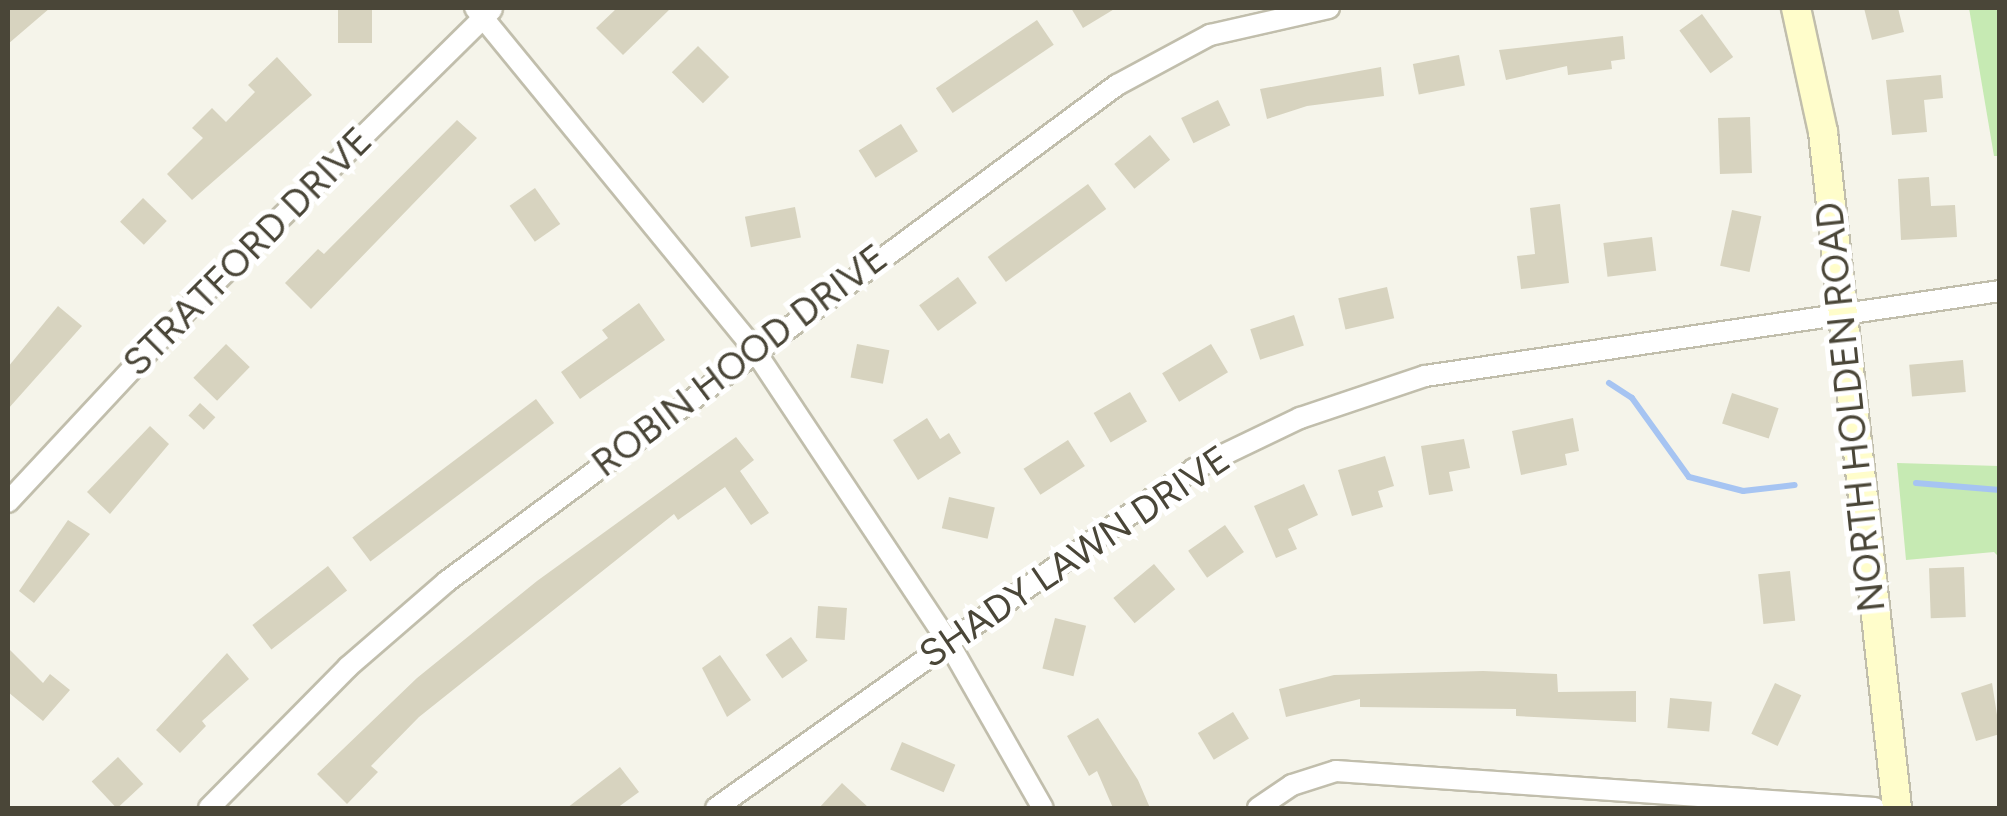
<!DOCTYPE html>
<style>
body{margin:0}
#map{position:relative;width:2007px;height:816px;overflow:hidden;background:#f5f4ea;font-family:Figtree,sans-serif}
div>[style]{position:absolute}
[style*='--x']{left:calc(var(--x)*1px);top:calc(var(--y)*1px);width:calc(var(--w)*1px);rotate:calc(var(--a)*1deg)}
.green>*{inset:0;background:#c6eab3}
.stream>*{height:6px;margin:-3px;padding:0 3px;transform-origin:3px;border-radius:3px;background:#a6c4f2}
.building>*{inset:0;background:#d7d3bf;transform-origin:0 0}
.roads{filter:drop-shadow(2px 0 #c1beac) drop-shadow(-2px 0 #c1beac) drop-shadow(0 2px #c1beac) drop-shadow(0 -2px #c1beac)}
.street>*{height:20px;margin:-10px;padding:0 10px;transform-origin:10px;border-radius:10px;background:#fff}
.secondary>*{height:28px;margin:-14px;padding:0 14px;transform-origin:14px;border-radius:14px;background:#fffdcb}
span{translate:-50% -50%;white-space:nowrap;text-align:center;line-height:1.15;-webkit-text-stroke:10px #fff;paint-order:stroke}
.street-label{font-size:38px;color:#4a4638}
.frame{position:absolute;inset:0;border:10px solid #4a4638;pointer-events:none}
</style>
<div id="map">
<div class="green">
<i style="clip-path:polygon(1969px 8px,1999px 8px,1999px 156px,1994px 156px)"></i>
<i style="clip-path:polygon(1897px 463px,1999px 466px,1999px 557px,1994px 552px,1906px 560px)"></i>
</div>
<div class="stream">
<i style="--x:1609;--y:383;--w:27;--a:33"></i>
<i style="--x:1632;--y:398;--w:97;--a:54.2"></i>
<i style="--x:1689;--y:477;--w:56;--a:14.5"></i>
<i style="--x:1743;--y:491;--w:52;--a:-6.6"></i>
<i style="--x:1916;--y:483;--w:84;--a:4.8"></i>
</div>
<div class="building">
<i style="clip-path:polygon(8px 8px,50px 8px,8px 44px)"></i>
<i style="left:338px;top:8px;width:34px;height:35px"></i>
<i style="clip-path:polygon(617px 8px,671px 8px,623px 55px,596px 28px)"></i>
<i style="clip-path:polygon(1071px 8px,1116px 8px,1083px 28px)"></i>
<i style="clip-path:polygon(1864px 8px,1898px 8px,1904px 32px,1872px 40px)"></i>
<i style="left:1702px;top:14px;width:53px;height:28px;rotate:54deg"></i>
<i style="left:1037px;top:20px;width:30px;height:122px;rotate:56deg"></i>
<i style="clip-path:polygon(1623px 36px,1625px 59px,1611px 61px,1612px 69px,1568px 75px,1567px 66px,1506px 80px,1499px 50px)"></i>
<i style="left:698px;top:46px;width:44px;height:37px;rotate:45deg"></i>
<i style="left:1459px;top:55px;width:31px;height:47px;rotate:79deg"></i>
<i style="clip-path:polygon(277px 57px,312px 95px,192px 200px,167px 174px,203px 138px,192px 128px,212px 108px,226px 122px,255px 92px,248px 85px)"></i>
<i style="clip-path:polygon(1381px 67px,1384px 96px,1307px 106px,1267px 119px,1260px 89px)"></i>
<i style="clip-path:polygon(1941px 75px,1943px 98px,1924px 100px,1927px 132px,1892px 135px,1886px 80px)"></i>
<i style="left:1218px;top:100px;width:28px;height:41px;rotate:64deg"></i>
<i style="left:1750px;top:117px;width:56px;height:32px;rotate:88deg"></i>
<i style="clip-path:polygon(457px 120px,477px 138px,311px 309px,285px 283px,318px 249px,324px 254px)"></i>
<i style="left:901px;top:124px;width:32px;height:50px;rotate:58deg"></i>
<i style="left:1150px;top:135px;width:32px;height:46px;rotate:51deg"></i>
<i style="clip-path:polygon(1929px 177px,1931px 206px,1955px 205px,1957px 237px,1901px 240px,1898px 179px)"></i>
<i style="left:1088px;top:184px;width:31px;height:124px;rotate:54deg"></i>
<i style="left:535px;top:188px;width:44px;height:31px;rotate:55deg"></i>
<i style="left:143px;top:198px;width:33px;height:33px;rotate:44deg"></i>
<i style="clip-path:polygon(1560px 204px,1569px 283px,1521px 289px,1517px 256px,1535px 254px,1530px 208px)"></i>
<i style="left:795px;top:207px;width:31px;height:51px;rotate:79deg"></i>
<i style="left:1732px;top:210px;width:30px;height:57px;rotate:12deg"></i>
<i style="left:1652px;top:237px;width:34px;height:49px;rotate:83deg"></i>
<i style="left:958px;top:277px;width:32px;height:48px;rotate:54deg"></i>
<i style="left:1387px;top:287px;width:32px;height:50px;rotate:77deg"></i>
<i style="clip-path:polygon(639px 303px,665px 340px,580px 399px,561px 372px,608px 338px,602px 330px)"></i>
<i style="clip-path:polygon(58px 306px,82px 326px,8px 409px,8px 367px)"></i>
<i style="left:1294px;top:315px;width:32px;height:46px;rotate:72deg"></i>
<i style="left:226px;top:344px;width:33px;height:47px;rotate:44deg"></i>
<i style="left:857px;top:344px;width:33px;height:34px;rotate:11deg"></i>
<i style="left:1211px;top:344px;width:33px;height:57px;rotate:59deg"></i>
<i style="left:1963px;top:360px;width:32px;height:54px;rotate:85deg"></i>
<i style="left:1130px;top:392px;width:34px;height:42px;rotate:60deg"></i>
<i style="left:1732px;top:393px;width:49px;height:32px;rotate:18deg"></i>
<i style="left:536px;top:399px;width:30px;height:230px;rotate:53deg"></i>
<i style="left:200px;top:403px;width:21px;height:17px;rotate:43deg"></i>
<i style="clip-path:polygon(927px 418px,940px 439px,949px 433px,961px 453px,918px 480px,893px 440px)"></i>
<i style="clip-path:polygon(1573px 418px,1579px 451px,1565px 454px,1567px 465px,1521px 475px,1512px 431px)"></i>
<i style="clip-path:polygon(150px 426px,169px 444px,110px 514px,87px 492px)"></i>
<i style="clip-path:polygon(736px 437px,754px 460px,740px 471px,769px 513px,751px 525px,725px 487px,678px 520px,674px 514px,419px 717px,371px 766px,378px 772px,347px 804px,317px 774px,417px 678px,537px 581px)"></i>
<i style="clip-path:polygon(1464px 439px,1470px 468px,1449px 472px,1453px 491px,1429px 495px,1421px 446px)"></i>
<i style="left:1068px;top:440px;width:31px;height:53px;rotate:57deg"></i>
<i style="clip-path:polygon(1385px 456px,1394px 486px,1378px 491px,1383px 507px,1352px 516px,1338px 470px)"></i>
<i style="clip-path:polygon(1304px 484px,1318px 515px,1288px 529px,1297px 549px,1276px 558px,1254px 506px)"></i>
<i style="left:949px;top:497px;width:47px;height:32px;rotate:13deg"></i>
<i style="clip-path:polygon(68px 520px,90px 534px,34px 603px,19px 591px)"></i>
<i style="left:1225px;top:525px;width:33px;height:45px;rotate:55deg"></i>
<i style="left:1154px;top:564px;width:33px;height:53px;rotate:50deg"></i>
<i style="left:328px;top:566px;width:31px;height:96px;rotate:52deg"></i>
<i style="left:1964px;top:567px;width:50px;height:35px;rotate:88deg"></i>
<i style="left:1790px;top:571px;width:50px;height:32px;rotate:84deg"></i>
<i style="left:818px;top:606px;width:29px;height:32px;rotate:4deg"></i>
<i style="left:1055px;top:618px;width:32px;height:52px;rotate:14deg"></i>
<i style="left:791px;top:637px;width:29px;height:31px;rotate:55deg"></i>
<i style="clip-path:polygon(8px 648px,43px 683px,50px 674px,70px 690px,43px 721px,8px 692px)"></i>
<i style="clip-path:polygon(227px 653px,249px 679px,202px 721px,206px 726px,180px 753px,156px 730px)"></i>
<i style="clip-path:polygon(720px 655px,751px 700px,727px 717px,702px 668px)"></i>
<i style="clip-path:polygon(1483px 671px,1557px 674px,1558px 692px,1636px 691px,1636px 722px,1516px 716px,1516px 709px,1360px 707px,1360px 699px,1286px 717px,1279px 689px,1334px 675px)"></i>
<i style="left:1775px;top:683px;width:29px;height:56px;rotate:25deg"></i>
<i style="clip-path:polygon(1992px 683px,2000px 734px,1976px 741px,1961px 693px)"></i>
<i style="left:1670px;top:698px;width:42px;height:30px;rotate:5deg"></i>
<i style="left:1233px;top:712px;width:31px;height:41px;rotate:59deg"></i>
<i style="clip-path:polygon(1098px 718px,1138px 780px,1150px 808px,1113px 808px,1097px 771px,1089px 776px,1067px 736px)"></i>
<i style="left:902px;top:742px;width:58px;height:30px;rotate:23deg"></i>
<i style="left:118px;top:757px;width:37px;height:36px;rotate:47deg"></i>
<i style="clip-path:polygon(620px 767px,639px 792px,617px 808px,567px 808px)"></i>
<i style="clip-path:polygon(842px 783px,869px 808px,819px 808px)"></i>
</div>
<div class="roads">
<div class="street">
<i style="--x:475;--y:8;--w:439;--a:50.7"></i>
<i style="--x:753;--y:348;--w:351;--a:56.4"></i>
<i style="--x:947;--y:640;--w:193;--a:60.3"></i>
<i style="--x:8;--y:502;--w:267;--a:-47"></i>
<i style="--x:190;--y:307;--w:424;--a:-44.6"></i>
<i style="--x:209;--y:808;--w:198;--a:-45.4"></i>
<i style="--x:348;--y:667;--w:130;--a:-40.9"></i>
<i style="--x:446;--y:582;--w:835;--a:-36.53"></i>
<i style="--x:1117;--y:85;--w:106;--a:-28.3"></i>
<i style="--x:1210;--y:35;--w:122;--a:-12.8"></i>
<i style="--x:716;--y:808;--w:586;--a:-35.34"></i>
<i style="--x:1194;--y:469;--w:118;--a:-25.7"></i>
<i style="--x:1300;--y:418;--w:132;--a:-18.6"></i>
<i style="--x:1425;--y:376;--w:581;--a:-8.41"></i>
<i style="--x:1258;--y:808;--w:41;--a:-34.1"></i>
<i style="--x:1292;--y:785;--w:46;--a:-17.7"></i>
<i style="--x:1336;--y:771;--w:540;--a:3.93"></i>
</div>
<div class="secondary">
<i style="--x:1796;--y:8;--w:127;--a:77.7"></i>
<i style="--x:1823;--y:132;--w:680;--a:83.75"></i>
</div>
</div>
<div class="street-label">
<span style="left:248px;top:252px;rotate:-45deg">STRATFORD DRIVE</span>
<span style="left:740px;top:361px;rotate:-37deg">ROBIN HOOD DRIVE</span>
<span style="left:1851px;top:407px;rotate:-96deg">NORTH HOLDEN ROAD</span>
<span style="left:1075px;top:557px;rotate:-34deg">SHADY LAWN DRIVE</span>
</div>
<div class="frame"></div>
</div>
